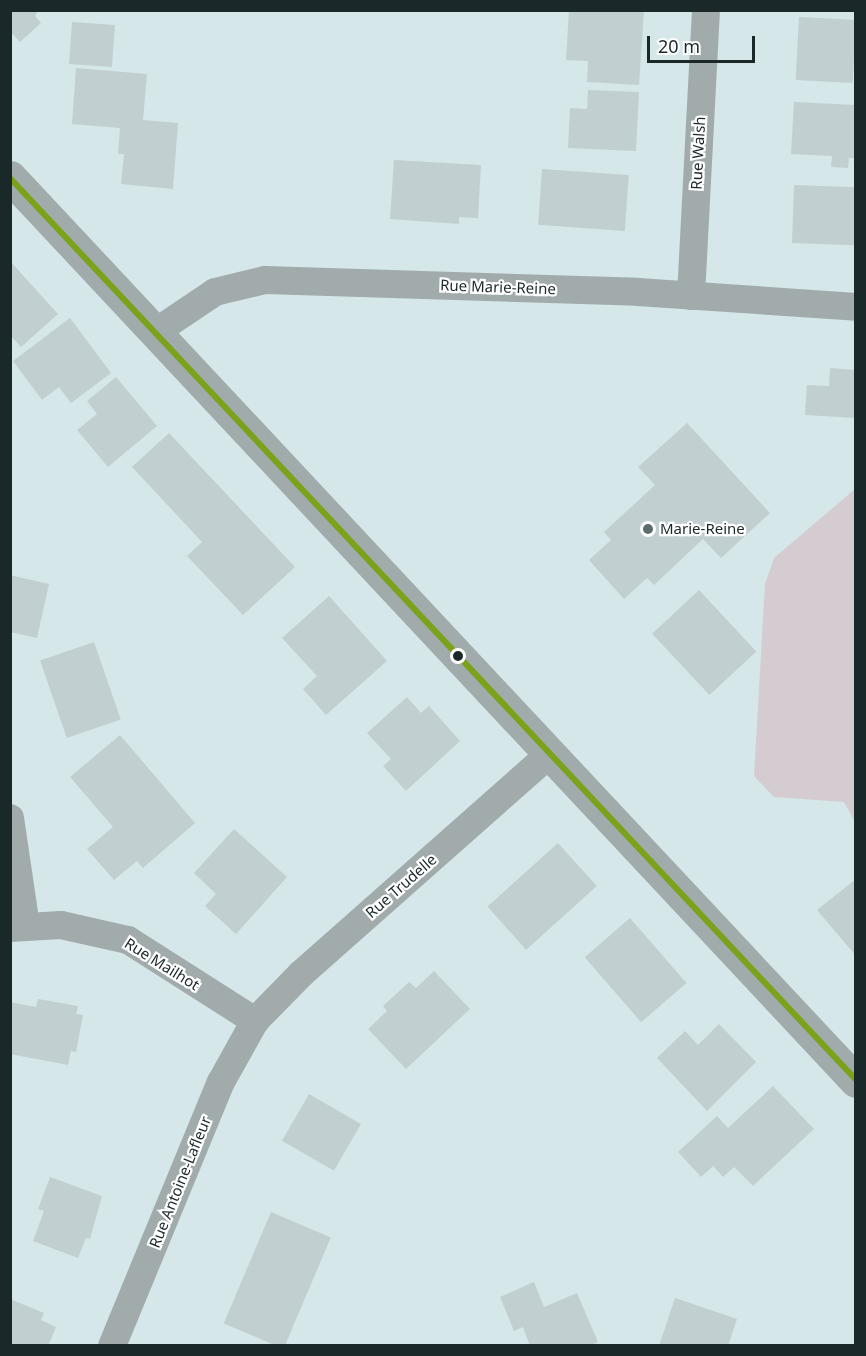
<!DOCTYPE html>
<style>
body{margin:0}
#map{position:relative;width:866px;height:1356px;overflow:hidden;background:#d5e7e9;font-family:"Noto Sans",sans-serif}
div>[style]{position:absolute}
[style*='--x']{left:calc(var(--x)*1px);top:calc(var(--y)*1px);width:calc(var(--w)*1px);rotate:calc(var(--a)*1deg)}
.green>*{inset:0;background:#d5ccd1}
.building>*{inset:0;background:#c1cfd1;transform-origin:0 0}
.minor>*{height:28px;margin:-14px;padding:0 14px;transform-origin:14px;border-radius:14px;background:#a2abac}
.tertiary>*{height:33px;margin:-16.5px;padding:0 16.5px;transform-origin:16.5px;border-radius:16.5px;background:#a2abac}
.bus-1>*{height:6px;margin:-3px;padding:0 3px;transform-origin:3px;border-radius:3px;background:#7ca11a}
.dots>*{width:16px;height:16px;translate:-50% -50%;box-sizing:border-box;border:3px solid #fff;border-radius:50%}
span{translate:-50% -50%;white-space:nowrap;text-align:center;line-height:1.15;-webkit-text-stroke:4.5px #fff;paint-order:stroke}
.street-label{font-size:15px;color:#1b2829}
.poi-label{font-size:15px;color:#1b2829}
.left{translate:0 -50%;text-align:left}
.frame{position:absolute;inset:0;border:12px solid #1b2829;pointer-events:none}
.scale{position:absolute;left:647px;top:36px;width:108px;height:27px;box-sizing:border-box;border:3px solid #1b2829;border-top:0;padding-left:8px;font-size:18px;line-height:21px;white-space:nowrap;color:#1b2829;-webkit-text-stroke:4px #fff;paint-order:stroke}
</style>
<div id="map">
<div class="green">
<i style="clip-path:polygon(855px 489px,855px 822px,844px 802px,774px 797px,754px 776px,765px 584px,774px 558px)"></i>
</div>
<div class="building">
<i style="clip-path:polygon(10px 10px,38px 10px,35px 16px,41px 23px,20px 42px,13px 34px,10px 36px)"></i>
<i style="clip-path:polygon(569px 10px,644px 11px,639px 85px,587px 82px,588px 61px,566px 60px)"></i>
<i style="left:799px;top:17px;width:57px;height:63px;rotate:3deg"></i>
<i style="left:72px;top:22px;width:43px;height:42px;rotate:4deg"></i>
<i style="clip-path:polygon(76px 68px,147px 74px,143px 120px,178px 123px,173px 189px,121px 184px,124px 154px,118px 154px,120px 128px,72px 124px)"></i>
<i style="clip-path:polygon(588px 90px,639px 92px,636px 151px,568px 148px,570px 108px,587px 109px)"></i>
<i style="clip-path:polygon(794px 102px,856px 105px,856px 158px,849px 158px,848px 168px,831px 167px,832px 156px,791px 154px)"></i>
<i style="clip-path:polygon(394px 160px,481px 165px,478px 218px,459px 217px,459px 224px,390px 219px)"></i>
<i style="left:542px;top:169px;width:87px;height:56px;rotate:4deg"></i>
<i style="left:794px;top:185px;width:62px;height:58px;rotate:2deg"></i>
<i style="clip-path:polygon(10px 261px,58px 314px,21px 347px,10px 335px)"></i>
<i style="clip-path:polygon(70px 318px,111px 373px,71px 403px,59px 387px,42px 400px,13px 361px)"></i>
<i style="clip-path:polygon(830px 368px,856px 370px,856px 418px,805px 415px,807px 385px,829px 386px)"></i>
<i style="clip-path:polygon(116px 377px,157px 426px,108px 467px,77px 430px,97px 414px,87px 401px)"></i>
<i style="clip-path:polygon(687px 423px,770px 513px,721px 558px,703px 539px,654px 585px,647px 578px,624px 599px,589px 560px,611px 540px,604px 532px,655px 485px,638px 467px)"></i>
<i style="clip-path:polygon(169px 433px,295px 567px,243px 615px,187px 556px,202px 542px,132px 467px)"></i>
<i style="clip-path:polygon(10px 575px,49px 584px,37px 638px,10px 632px)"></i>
<i style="left:699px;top:590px;width:84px;height:64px;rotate:47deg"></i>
<i style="clip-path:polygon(329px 596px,387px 661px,326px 715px,303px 689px,317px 676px,282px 638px)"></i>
<i style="left:94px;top:642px;width:82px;height:57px;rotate:71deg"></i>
<i style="clip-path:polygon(407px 697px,421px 713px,429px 706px,460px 741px,406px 791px,383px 766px,391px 759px,367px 733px)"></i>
<i style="clip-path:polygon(120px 735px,195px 823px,143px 868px,137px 861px,114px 880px,87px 849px,113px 827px,70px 777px)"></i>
<i style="clip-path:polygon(234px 829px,287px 877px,236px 934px,205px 906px,216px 894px,194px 873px)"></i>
<i style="left:558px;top:843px;width:58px;height:95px;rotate:48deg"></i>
<i style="clip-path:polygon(856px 879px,856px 956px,817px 910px)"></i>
<i style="left:630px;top:918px;width:86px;height:60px;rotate:49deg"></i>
<i style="clip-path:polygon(434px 971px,470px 1009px,406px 1069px,368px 1029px,387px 1011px,383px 1006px,409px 982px,416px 988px)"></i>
<i style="clip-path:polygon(38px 999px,78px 1006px,76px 1014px,83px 1015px,76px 1052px,71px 1051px,68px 1065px,10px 1054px,10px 1002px,36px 1007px)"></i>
<i style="clip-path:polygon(719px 1024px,756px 1062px,707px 1111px,657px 1058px,685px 1031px,698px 1045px)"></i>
<i style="clip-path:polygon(773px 1086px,814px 1129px,753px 1186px,734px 1167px,723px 1177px,713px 1166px,701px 1177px,678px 1152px,717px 1116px,728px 1128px)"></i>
<i style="left:309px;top:1094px;width:60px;height:54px;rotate:30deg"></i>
<i style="clip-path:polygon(50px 1177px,102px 1196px,90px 1239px,86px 1238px,78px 1258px,33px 1241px,44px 1211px,38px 1209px)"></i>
<i style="left:271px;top:1212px;width:65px;height:121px;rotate:23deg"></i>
<i style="clip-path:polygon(534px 1282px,544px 1307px,577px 1293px,598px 1342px,589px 1346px,530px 1346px,523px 1327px,514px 1331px,500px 1297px)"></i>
<i style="clip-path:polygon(675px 1298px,737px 1319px,728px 1346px,659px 1346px)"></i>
<i style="clip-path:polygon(10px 1299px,44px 1313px,41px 1320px,56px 1327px,48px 1346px,10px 1346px)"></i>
</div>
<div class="minor">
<i style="--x:691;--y:296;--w:286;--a:-87"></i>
<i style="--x:154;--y:333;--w:73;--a:-33.9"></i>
<i style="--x:215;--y:292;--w:51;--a:-13.5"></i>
<i style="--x:265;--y:280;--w:373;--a:1.8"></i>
<i style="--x:638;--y:292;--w:219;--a:3.9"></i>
<i style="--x:10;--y:818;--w:109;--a:81.6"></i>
<i style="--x:10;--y:928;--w:51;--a:-3.4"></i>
<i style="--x:61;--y:925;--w:69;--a:12.6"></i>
<i style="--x:128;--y:940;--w:151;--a:32.5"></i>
<i style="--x:112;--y:1346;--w:286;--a:-67.6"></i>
<i style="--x:221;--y:1082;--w:70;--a:-60.9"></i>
<i style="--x:255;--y:1021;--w:66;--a:-45.6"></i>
<i style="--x:301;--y:974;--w:334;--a:-41.5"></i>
</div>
<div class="tertiary">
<i style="--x:10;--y:177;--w:1238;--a:46.9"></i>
</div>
<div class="bus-1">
<i style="--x:10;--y:178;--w:1237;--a:46.83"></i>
</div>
<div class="dots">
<i style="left:648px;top:529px;background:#5c6b6c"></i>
<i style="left:458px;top:656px;background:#1b2829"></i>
</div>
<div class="street-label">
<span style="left:698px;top:153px;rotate:-87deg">Rue Walsh</span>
<span style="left:498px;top:287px;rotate:2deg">Rue Marie-Reine</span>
<span style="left:401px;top:886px;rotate:-41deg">Rue Trudelle</span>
<span style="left:162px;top:964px;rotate:32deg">Rue Mailhot</span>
<span style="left:180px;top:1182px;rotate:-68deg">Rue Antoine-Lafleur</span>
</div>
<div class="poi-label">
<span class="left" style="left:660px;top:529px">Marie-Reine</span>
</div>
<div class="frame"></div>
<div class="scale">20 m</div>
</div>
